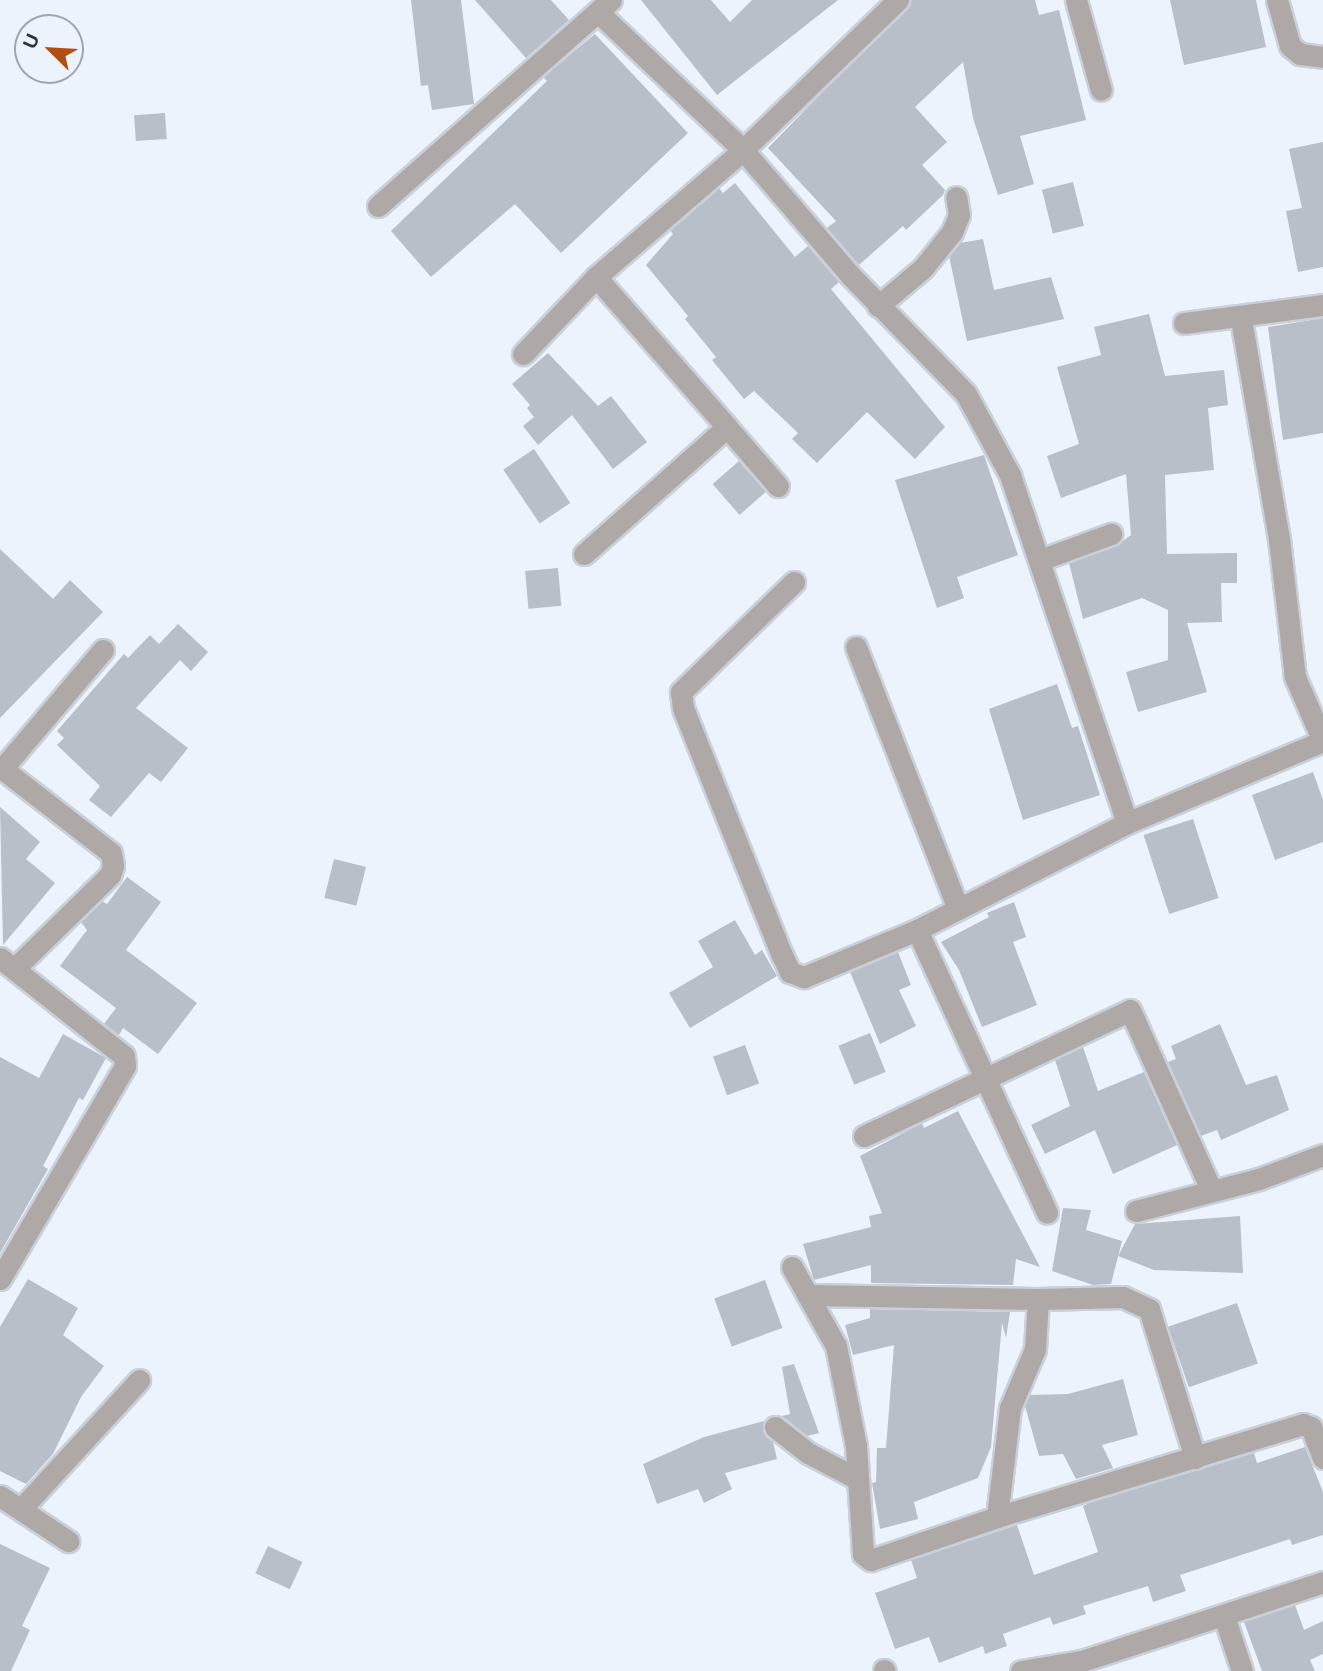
<!DOCTYPE html>
<style>
body{margin:0}
#map{position:relative;width:1323px;height:1671px;overflow:hidden;background:#ecf3fd;font-family:Arial,sans-serif}
div>[style]{position:absolute}
[style*='--x']{left:calc(var(--x)*1px);top:calc(var(--y)*1px);width:calc(var(--w)*1px);rotate:calc(var(--a)*1deg)}
.building>*{inset:0;background:#b9bfc9;transform-origin:0 0}
.roads{filter:drop-shadow(2px 0 #cad0d9) drop-shadow(-2px 0 #cad0d9) drop-shadow(0 2px #cad0d9) drop-shadow(0 -2px #cad0d9)}
.street>*{height:21px;margin:-10.5px;padding:0 10.5px;transform-origin:10.5px;border-radius:10.5px;background:#aea8a6}
span{translate:-50% -50%;white-space:nowrap;text-align:center;line-height:1.15;-webkit-text-stroke:6px #ecf3fd;paint-order:stroke}
.north{position:absolute;left:14px;top:14px;width:70px;height:70px;box-sizing:border-box;background:#ecf3fd;border:2px solid #a0a5ad;border-radius:50%;rotate:294deg;font-size:19px;font-weight:700;line-height:28px;text-align:center;color:#2f3135}
.north::after{content:'';display:block;margin:auto;width:24px;height:32px;background:#b04e13;clip-path:polygon(50% 0,100% 100%,50% 72%,0 100%)}
</style>
<div id="map">
<div class="building">
<i style="clip-path:polygon(411px 0,461px 0,474px 104px,432px 110px,428px 85px,421px 86px)"></i>
<i style="clip-path:polygon(475px 0,551px 0,569px 20px,526px 58px)"></i>
<i style="clip-path:polygon(641px 0,711px 0,730px 22px,752px 0,838px 0,717px 95px)"></i>
<i style="clip-path:polygon(912px 0,1035px 0,1039px 15px,1059px 10px,1086px 120px,1020px 136px,1034px 184px,998px 195px,973px 118px,963px 62px,915px 107px,947px 142px,922px 165px,945px 190px,943px 195px,906px 230px,903px 226px,859px 265px,827px 228px,836px 221px,768px 148px)"></i>
<i style="clip-path:polygon(1170px 0,1256px 0,1266px 47px,1184px 65px)"></i>
<i style="clip-path:polygon(595px 34px,688px 133px,561px 253px,515px 204px,431px 277px,391px 231px,547px 81px,543px 77px)"></i>
<i style="left:165px;top:113px;width:26px;height:31px;rotate:86deg"></i>
<i style="clip-path:polygon(1323px 142px,1323px 267px,1298px 272px,1286px 211px,1302px 208px,1289px 149px)"></i>
<i style="left:1073px;top:182px;width:45px;height:32px;rotate:76deg"></i>
<i style="clip-path:polygon(735px 183px,795px 257px,808px 246px,839px 282px,831px 289px,945px 427px,915px 459px,867px 412px,817px 463px,792px 439px,798px 433px,754px 391px,744px 399px,712px 360px,716px 357px,685px 319px,688px 316px,646px 265px,673px 234px,670px 230px,719px 188px,723px 193px)"></i>
<i style="clip-path:polygon(983px 239px,994px 290px,1051px 277px,1064px 319px,967px 341px,949px 256px,960px 243px)"></i>
<i style="clip-path:polygon(1149px 314px,1165px 376px,1224px 370px,1228px 405px,1208px 408px,1214px 470px,1165px 475px,1167px 554px,1237px 553px,1237px 583px,1221px 583px,1222px 622px,1187px 623px,1207px 692px,1138px 712px,1126px 672px,1168px 660px,1168px 610px,1142px 598px,1083px 619px,1069px 563px,1116px 546px,1131px 535px,1126px 474px,1061px 498px,1047px 456px,1079px 444px,1057px 367px,1101px 355px,1094px 327px)"></i>
<i style="clip-path:polygon(1323px 318px,1323px 433px,1283px 440px,1268px 327px)"></i>
<i style="clip-path:polygon(548px 353px,598px 406px,611px 396px,647px 442px,613px 469px,572px 415px,538px 445px,523px 426px,534px 417px,527px 408px,530px 405px,512px 384px)"></i>
<i style="left:534px;top:449px;width:65px;height:37px;rotate:56deg"></i>
<i style="clip-path:polygon(984px 455px,1018px 555px,957px 577px,964px 598px,937px 608px,895px 480px)"></i>
<i style="left:739px;top:461px;width:41px;height:35px;rotate:49deg"></i>
<i style="clip-path:polygon(0 549px,53px 599px,70px 580px,103px 612px,0 718px)"></i>
<i style="left:558px;top:568px;width:38px;height:33px;rotate:85deg"></i>
<i style="clip-path:polygon(178px 624px,208px 652px,191px 671px,180px 660px,136px 708px,188px 748px,161px 782px,149px 773px,111px 817px,89px 800px,100px 786px,57px 745px,64px 738px,57px 731px,124px 654px,128px 658px,150px 635px,159px 644px)"></i>
<i style="clip-path:polygon(1057px 684px,1072px 728px,1078px 726px,1100px 795px,1023px 820px,989px 709px)"></i>
<i style="clip-path:polygon(1313px 772px,1323px 800px,1323px 842px,1275px 860px,1252px 795px)"></i>
<i style="clip-path:polygon(0 807px,40px 842px,26px 859px,55px 883px,3px 945px)"></i>
<i style="left:1193px;top:819px;width:83px;height:52px;rotate:72deg"></i>
<i style="left:334px;top:859px;width:33px;height:40px;rotate:14deg"></i>
<i style="clip-path:polygon(127px 877px,161px 902px,126px 950px,197px 1003px,158px 1054px,123px 1028px,119px 1035px,104px 1024px,116px 1008px,60px 966px,87px 930px,81px 922px,102px 901px,107px 904px)"></i>
<i style="clip-path:polygon(1014px 902px,1026px 937px,1013px 942px,1037px 1005px,982px 1027px,959px 970px,941px 942px,989px 917px,987px 913px)"></i>
<i style="clip-path:polygon(735px 920px,755px 955px,762px 950px,777px 976px,690px 1028px,669px 993px,713px 967px,698px 941px)"></i>
<i style="clip-path:polygon(898px 952px,911px 985px,899px 990px,916px 1026px,880px 1044px,850px 972px)"></i>
<i style="clip-path:polygon(1220px 1024px,1246px 1085px,1277px 1075px,1289px 1110px,1221px 1140px,1217px 1130px,1201px 1136px,1168px 1062px,1176px 1059px,1171px 1046px)"></i>
<i style="left:870px;top:1033px;width:42px;height:34px;rotate:68deg"></i>
<i style="clip-path:polygon(63px 1034px,106px 1058px,83px 1100px,79px 1098px,43px 1166px,48px 1169px,0 1253px,0 1057px,39px 1078px)"></i>
<i style="left:745px;top:1045px;width:41px;height:34px;rotate:70deg"></i>
<i style="clip-path:polygon(1083px 1047px,1098px 1091px,1144px 1072px,1177px 1145px,1113px 1174px,1095px 1130px,1045px 1154px,1031px 1125px,1070px 1106px,1055px 1060px)"></i>
<i style="clip-path:polygon(958px 1111px,1040px 1267px,1016px 1259px,1013px 1285px,871px 1283px,871px 1265px,814px 1280px,803px 1244px,871px 1227px,869px 1216px,882px 1213px,860px 1156px,922px 1123px,924px 1128px)"></i>
<i style="clip-path:polygon(1063px 1208px,1091px 1210px,1086px 1230px,1122px 1241px,1111px 1284px,1093px 1285px,1052px 1271px)"></i>
<i style="clip-path:polygon(1240px 1216px,1243px 1273px,1154px 1270px,1118px 1256px,1135px 1224px)"></i>
<i style="clip-path:polygon(28px 1279px,78px 1308px,63px 1335px,104px 1366px,81px 1397px,53px 1454px,26px 1484px,0 1471px,0 1327px)"></i>
<i style="left:765px;top:1280px;width:51px;height:54px;rotate:70deg"></i>
<i style="left:1237px;top:1303px;width:64px;height:73px;rotate:71deg"></i>
<i style="clip-path:polygon(870px 1309px,1010px 1312px,1006px 1338px,1002px 1323px,991px 1447px,978px 1478px,914px 1502px,918px 1519px,880px 1529px,872px 1483px,876px 1482px,877px 1448px,886px 1448px,894px 1345px,853px 1355px,845px 1325px,870px 1318px)"></i>
<i style="clip-path:polygon(794px 1364px,819px 1433px,807px 1436px,782px 1416px,790px 1414px,782px 1367px)"></i>
<i style="clip-path:polygon(1123px 1379px,1138px 1435px,1102px 1445px,1113px 1468px,1076px 1479px,1063px 1454px,1039px 1456px,1025px 1406px,1030px 1395px,1068px 1394px)"></i>
<i style="clip-path:polygon(764px 1421px,763px 1431px,773px 1442px,777px 1459px,725px 1473px,732px 1489px,704px 1503px,698px 1489px,657px 1504px,643px 1464px,704px 1437px)"></i>
<i style="clip-path:polygon(1305px 1447px,1323px 1492px,1323px 1535px,1292px 1545px,1290px 1539px,1180px 1575px,1186px 1591px,1153px 1602px,1148px 1586px,1083px 1606px,1086px 1614px,1053px 1625px,1050px 1617px,1003px 1634px,1007px 1646px,985px 1654px,983px 1646px,939px 1663px,929px 1637px,895px 1649px,875px 1593px,917px 1578px,911px 1560px,1017px 1525px,1034px 1575px,1098px 1552px,1083px 1506px,1089px 1503px,1254px 1453px,1257px 1463px)"></i>
<i style="clip-path:polygon(0 1544px,50px 1568px,22px 1626px,30px 1630px,11px 1671px,0 1671px)"></i>
<i style="left:268px;top:1546px;width:38px;height:30px;rotate:25deg"></i>
<i style="clip-path:polygon(1295px 1605px,1304px 1630px,1323px 1621px,1323px 1654px,1310px 1660px,1315px 1671px,1262px 1671px,1244px 1622px)"></i>
</div>
<div class="roads">
<div class="street">
<i style="--x:1076;--y:0;--w:93;--a:74.5"></i>
<i style="--x:1277;--y:0;--w:48;--a:74.2"></i>
<i style="--x:1290;--y:46;--w:13;--a:39"></i>
<i style="--x:1300;--y:54;--w:23;--a:7"></i>
<i style="--x:598;--y:12;--w:200;--a:43.6"></i>
<i style="--x:743;--y:150;--w:165;--a:49.4"></i>
<i style="--x:850;--y:275;--w:166;--a:45.7"></i>
<i style="--x:966;--y:394;--w:92;--a:61.5"></i>
<i style="--x:1010;--y:475;--w:367;--a:71.4"></i>
<i style="--x:378;--y:206;--w:311;--a:-41.5"></i>
<i style="--x:878;--y:306;--w:59;--a:-40.2"></i>
<i style="--x:923;--y:268;--w:46;--a:-51.1"></i>
<i style="--x:952;--y:232;--w:18;--a:-68"></i>
<i style="--x:959;--y:215;--w:18;--a:-99"></i>
<i style="--x:1241;--y:319;--w:223;--a:80.2"></i>
<i style="--x:1279;--y:539;--w:139;--a:83.4"></i>
<i style="--x:1295;--y:677;--w:70;--a:66.4"></i>
<i style="--x:1184;--y:323;--w:140;--a:-7.4"></i>
<i style="--x:523;--y:354;--w:106;--a:-46.5"></i>
<i style="--x:596;--y:277;--w:194;--a:-40.8"></i>
<i style="--x:743;--y:150;--w:216;--a:-44.1"></i>
<i style="--x:727;--y:427;--w:78;--a:49.2"></i>
<i style="--x:584;--y:554;--w:191;--a:-41.6"></i>
<i style="--x:727;--y:427;--w:199;--a:-131.1"></i>
<i style="--x:1040;--y:560;--w:76;--a:-20.1"></i>
<i style="--x:794;--y:582;--w:158;--a:135.8"></i>
<i style="--x:681;--y:692;--w:16;--a:83"></i>
<i style="--x:683;--y:708;--w:266;--a:68.2"></i>
<i style="--x:782;--y:955;--w:19;--a:65"></i>
<i style="--x:790;--y:972;--w:15;--a:20"></i>
<i style="--x:804;--y:977;--w:122;--a:-22.6"></i>
<i style="--x:917;--y:930;--w:236;--a:-27"></i>
<i style="--x:1127;--y:823;--w:212;--a:-22.7"></i>
<i style="--x:856;--y:647;--w:281;--a:68.7"></i>
<i style="--x:0;--y:767;--w:140;--a:37.8"></i>
<i style="--x:111;--y:853;--w:13;--a:81"></i>
<i style="--x:113;--y:866;--w:9;--a:108"></i>
<i style="--x:110;--y:875;--w:134;--a:135.6"></i>
<i style="--x:2;--y:769;--w:156;--a:-49.7"></i>
<i style="--x:917;--y:930;--w:311;--a:65.3"></i>
<i style="--x:0;--y:958;--w:158;--a:38.3"></i>
<i style="--x:124;--y:1056;--w:10;--a:84"></i>
<i style="--x:125;--y:1066;--w:247;--a:120.4"></i>
<i style="--x:864;--y:1136;--w:294;--a:-25.3"></i>
<i style="--x:1130;--y:1010;--w:196;--a:65.7"></i>
<i style="--x:1136;--y:1211;--w:127;--a:-14.6"></i>
<i style="--x:1259;--y:1179;--w:68;--a:-20.6"></i>
<i style="--x:792;--y:1267;--w:90;--a:60.9"></i>
<i style="--x:836;--y:1346;--w:102;--a:78.7"></i>
<i style="--x:856;--y:1446;--w:108;--a:86.3"></i>
<i style="--x:863;--y:1554;--w:10;--a:37"></i>
<i style="--x:871;--y:1560;--w:133;--a:-18.8"></i>
<i style="--x:997;--y:1517;--w:320;--a:-16.9"></i>
<i style="--x:1303;--y:1424;--w:9;--a:21"></i>
<i style="--x:1311;--y:1427;--w:33;--a:69"></i>
<i style="--x:808;--y:1295;--w:230;--a:1"></i>
<i style="--x:775;--y:1427;--w:42;--a:38.2"></i>
<i style="--x:808;--y:1453;--w:56;--a:27.5"></i>
<i style="--x:0;--y:1496;--w:82;--a:33.5"></i>
<i style="--x:21;--y:1509;--w:175;--a:-47.5"></i>
<i style="--x:997;--y:1517;--w:110;--a:-83.2"></i>
<i style="--x:1010;--y:1408;--w:64;--a:-67"></i>
<i style="--x:1035;--y:1349;--w:50;--a:-86.6"></i>
<i style="--x:1038;--y:1299;--w:85;--a:-1.3"></i>
<i style="--x:1123;--y:1297;--w:29;--a:25"></i>
<i style="--x:1149;--y:1309;--w:156;--a:72.8"></i>
<i style="--x:1224;--y:1616;--w:58;--a:71.9"></i>
<i style="--x:884;--y:1670;--w:1;--a:45"></i>
<i style="--x:1021;--y:1671;--w:62;--a:-9.3"></i>
<i style="--x:1082;--y:1661;--w:254;--a:-18.1"></i>
</div>
</div>
<div class="north">U</div>
</div>
